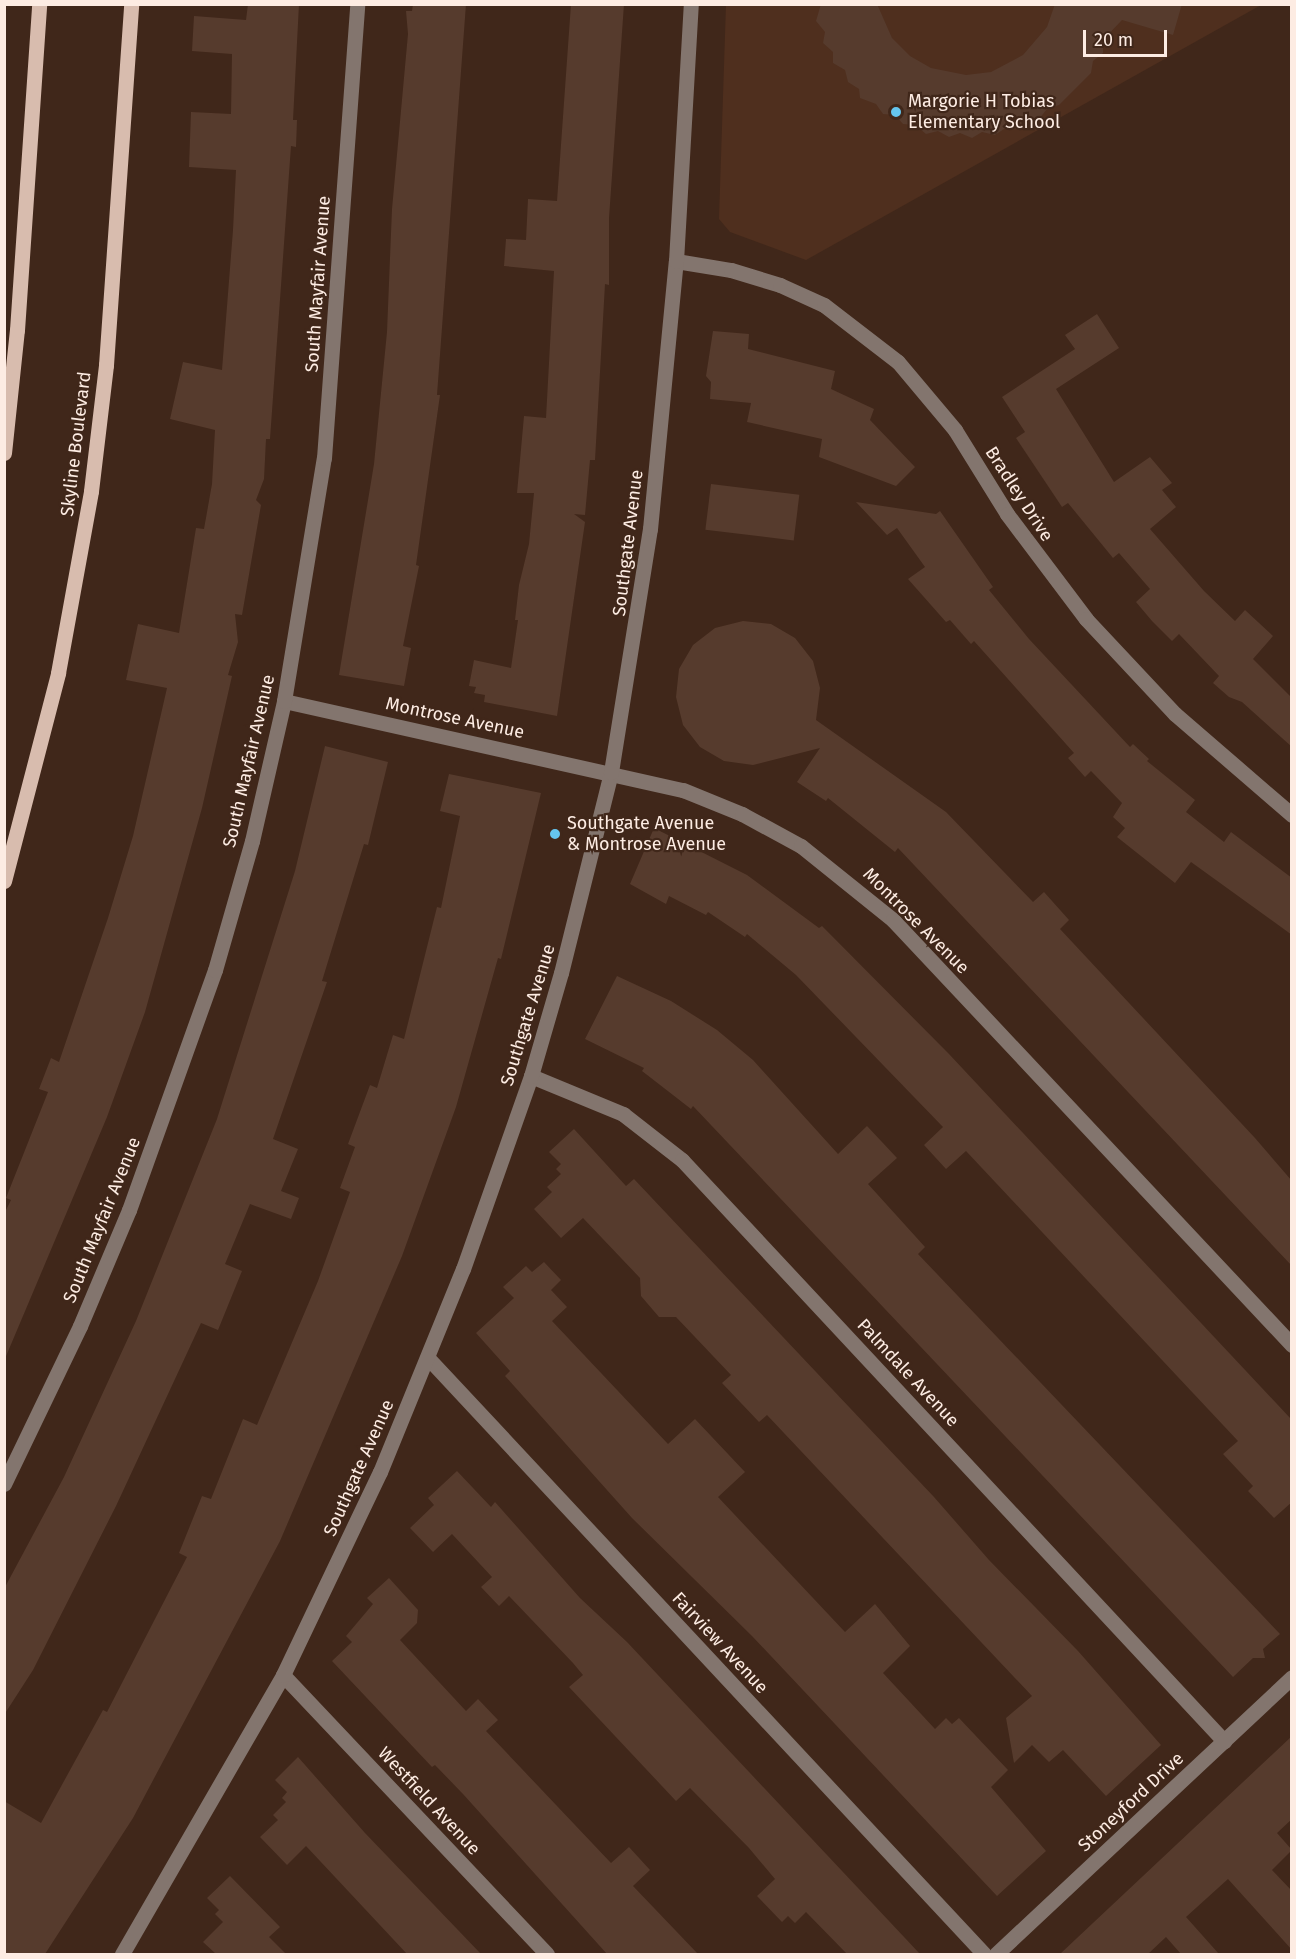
<!DOCTYPE html>
<style>
body{margin:0}
#map{position:relative;width:1296px;height:1959px;overflow:hidden;background:#40271a;font-family:"Fira Sans",sans-serif}
div>[style]{position:absolute}
[style*='--x']{left:calc(var(--x)*1px);top:calc(var(--y)*1px);width:calc(var(--w)*1px);rotate:calc(var(--a)*1deg)}
.built>*{inset:0;background:#4f2f1e}
.building>*{inset:0;background:#563b2d;transform-origin:0 0}
.minor>*{height:15px;margin:-7.5px;padding:0 7.5px;transform-origin:7.5px;border-radius:7.5px;background:#83756e}
.major>*{height:15px;margin:-7.5px;padding:0 7.5px;transform-origin:7.5px;border-radius:7.5px;background:#d8bcae}
.dots>*{width:16px;height:16px;translate:-50% -50%;box-sizing:border-box;border:3px solid #40271a;border-radius:50%}
span{translate:-50% -50%;white-space:nowrap;text-align:center;line-height:1.15;-webkit-text-stroke:4.5px #40271a;paint-order:stroke}
.poi-label{font-size:18px;color:#fdece3}
.left{translate:0 -50%;text-align:left}
.street-label{font-size:18px;color:#fdece3}
.frame{position:absolute;inset:0;border:6px solid #fdece3;pointer-events:none}
.scale{position:absolute;left:1083px;top:30px;width:84px;height:27px;box-sizing:border-box;border:3px solid #fdece3;border-top:0;padding-left:8px;font-size:18px;line-height:21px;white-space:nowrap;color:#fdece3;-webkit-text-stroke:4px #40271a;paint-order:stroke}
</style>
<div id="map">
<div class="built">
<i style="clip-path:polygon(726px 5px,1261px 5px,806px 260px,730px 232px,719px 219px)"></i>
</div>
<div class="building">
<i style="clip-path:polygon(248px 4px,299px 4px,293px 120px,297px 120px,296px 147px,291px 146px,270px 439px,266px 439px,264px 479px,256px 500px,261px 505px,242px 615px,235px 614px,238px 642px,228px 675px,232px 676px,202px 808px,145px 1012px,107px 1117px,4px 1361px,4px 1214px,11px 1200px,6px 1198px,48px 1092px,39px 1089px,51px 1058px,59px 1062px,108px 918px,133px 836px,167px 688px,126px 680px,138px 624px,179px 633px,196px 528px,204px 529px,212px 484px,215px 430px,170px 419px,183px 362px,222px 370px,233px 230px,236px 170px,189px 167px,191px 112px,231px 114px,232px 54px,192px 51px,194px 16px,246px 20px)"></i>
<i style="clip-path:polygon(413px 4px,466px 4px,437px 395px,440px 395px,416px 565px,419px 566px,403px 646px,411px 648px,404px 686px,339px 675px,374px 464px,387px 332px,392px 209px,408px 34px,406px 11px,412px 11px)"></i>
<i style="clip-path:polygon(571px 4px,624px 4px,609px 218px,609px 285px,605px 284px,595px 460px,590px 460px,585px 515px,574px 514px,585px 522px,557px 716px,484px 702px,485px 695px,474px 693px,476px 687px,469px 686px,474px 660px,511px 668px,518px 620px,515px 620px,519px 585px,529px 544px,534px 493px,517px 493px,524px 416px,546px 418px,554px 271px,504px 266px,506px 239px,526px 240px,528px 199px,557px 201px)"></i>
<i style="clip-path:polygon(821px 4px,877px 4px,892px 38px,910px 56px,931px 68px,966px 75px,991px 72px,1023px 55px,1047px 27px,1055px 4px,1182px 4px,1173px 35px,1122px 20px,1103px 40px,1103px 53px,1093px 61px,1091px 73px,1059px 105px,1047px 109px,1039px 119px,1026px 120px,1017px 129px,1004px 129px,995px 135px,982px 132px,972px 138px,960px 133px,949px 137px,938px 131px,926px 134px,915px 125px,903px 124px,895px 115px,883px 114px,876px 104px,860px 98px,859px 89px,848px 82px,845px 70px,833px 63px,833px 52px,823px 43px,825px 32px,816px 21px)"></i>
<i style="clip-path:polygon(1097px 314px,1119px 348px,1056px 389px,1114px 482px,1150px 457px,1172px 483px,1162px 490px,1176px 507px,1150px 529px,1204px 591px,1235px 621px,1245px 610px,1273px 636px,1253px 659px,1292px 698px,1292px 747px,1242px 702px,1229px 697px,1213px 683px,1219px 676px,1179px 634px,1172px 641px,1152px 621px,1136px 602px,1150px 589px,1119px 553px,1113px 558px,1068px 503px,1062px 507px,1016px 438px,1025px 432px,1002px 397px,1075px 349px,1065px 335px)"></i>
<i style="clip-path:polygon(713px 331px,749px 334px,748px 349px,835px 371px,831px 389px,874px 409px,870px 420px,915px 467px,896px 486px,819px 457px,822px 439px,747px 422px,751px 403px,710px 399px,711px 382px,706px 376px)"></i>
<i style="left:711px;top:484px;width:89px;height:46px;rotate:7deg"></i>
<i style="clip-path:polygon(856px 502px,936px 514px,940px 511px,993px 587px,989px 590px,1029px 639px,1130px 747px,1133px 744px,1149px 759px,1147px 761px,1195px 800px,1186px 812px,1224px 842px,1231px 832px,1292px 878px,1292px 935px,1191px 862px,1175px 883px,1117px 837px,1125px 828px,1113px 817px,1122px 803px,1091px 771px,1085px 777px,1068px 758px,1074px 753px,974px 641px,971px 644px,950px 620px,946px 622px,908px 579px,925px 567px,897px 528px,887px 535px)"></i>
<i style="clip-path:polygon(743px 621px,771px 624px,795px 638px,813px 661px,820px 688px,816px 720px,946px 812px,1033px 902px,1044px 892px,1069px 920px,1060px 929px,1255px 1138px,1292px 1181px,1292px 1266px,898px 848px,895px 852px,828px 798px,826px 801px,797px 782px,820px 748px,753px 765px,724px 761px,700px 747px,683px 725px,676px 697px,679px 669px,693px 645px,715px 628px)"></i>
<i style="clip-path:polygon(325px 746px,388px 762px,368px 845px,364px 844px,322px 981px,327px 982px,273px 1139px,298px 1149px,281px 1191px,299px 1198px,291px 1219px,250px 1204px,225px 1264px,242px 1271px,218px 1330px,201px 1323px,116px 1506px,33px 1670px,4px 1715px,4px 1589px,64px 1477px,136px 1321px,217px 1119px,295px 871px)"></i>
<i style="clip-path:polygon(449px 774px,541px 793px,501px 959px,498px 958px,456px 1107px,402px 1256px,280px 1541px,133px 1818px,45px 1954px,4px 1954px,4px 1801px,41px 1823px,103px 1710px,107px 1712px,173px 1584px,187px 1557px,179px 1553px,202px 1496px,211px 1499px,243px 1419px,257px 1425px,318px 1281px,350px 1192px,340px 1188px,355px 1147px,348px 1144px,370px 1085px,377px 1088px,393px 1035px,404px 1039px,437px 907px,441px 908px,460px 816px,440px 811px)"></i>
<i style="clip-path:polygon(654px 828px,747px 875px,819px 928px,822px 926px,949px 1054px,1291px 1419px,1292px 1502px,1274px 1518px,1248px 1491px,1253px 1486px,1223px 1454px,1238px 1441px,966px 1151px,946px 1169px,924px 1145px,943px 1127px,796px 975px,747px 934px,745px 937px,708px 912px,706px 915px,669px 896px,666px 904px,630px 884px)"></i>
<i style="clip-path:polygon(617px 976px,671px 1001px,717px 1030px,753px 1060px,838px 1154px,867px 1126px,897px 1158px,868px 1184px,925px 1247px,918px 1254px,1280px 1634px,1263px 1649px,1265px 1658px,1253px 1658px,1233px 1677px,693px 1106px,691px 1109px,642px 1071px,644px 1068px,585px 1039px)"></i>
<i style="clip-path:polygon(574px 1129px,626px 1186px,634px 1179px,934px 1497px,989px 1560px,1078px 1651px,1161px 1745px,1106px 1796px,1063px 1750px,1049px 1762px,1032px 1745px,1014px 1763px,1006px 1718px,1032px 1696px,767px 1415px,759px 1422px,722px 1383px,731px 1375px,676px 1317px,659px 1317px,641px 1296px,640px 1278px,583px 1218px,561px 1238px,534px 1209px,552px 1192px,547px 1187px,561px 1174px,556px 1169px,561px 1164px,549px 1152px)"></i>
<i style="clip-path:polygon(544px 1262px,561px 1280px,551px 1290px,567px 1307px,552px 1321px,668px 1444px,695px 1419px,745px 1472px,718px 1497px,845px 1632px,875px 1604px,910px 1646px,883px 1673px,935px 1729px,946px 1718px,952px 1724px,959px 1718px,1008px 1770px,991px 1787px,1046px 1851px,997px 1896px,752px 1636px,632px 1518px,505px 1376px,510px 1371px,476px 1333px,514px 1298px,503px 1287px,526px 1266px,532px 1272px)"></i>
<i style="clip-path:polygon(457px 1471px,491px 1507px,495px 1502px,580px 1598px,627px 1642px,920px 1954px,847px 1954px,806px 1912px,795px 1923px,788px 1916px,782px 1922px,757px 1896px,775px 1879px,749px 1848px,690px 1788px,676px 1801px,569px 1687px,583px 1675px,573px 1663px,509px 1596px,499px 1606px,481px 1587px,492px 1577px,452px 1534px,433px 1552px,410px 1528px,434px 1505px,428px 1498px)"></i>
<i style="clip-path:polygon(389px 1578px,418px 1610px,417px 1623px,400px 1640px,466px 1711px,478px 1699px,498px 1720px,486px 1731px,611px 1863px,629px 1847px,650px 1870px,633px 1886px,698px 1954px,607px 1954px,463px 1794px,435px 1765px,432px 1767px,332px 1661px,352px 1642px,346px 1636px,373px 1604px,367px 1598px)"></i>
<i style="clip-path:polygon(1292px 1736px,1292px 1819px,1277px 1833px,1292px 1850px,1272px 1870px,1292px 1891px,1292px 1950px,1228px 1879px,1186px 1917px,1219px 1954px,1181px 1954px,1166px 1937px,1148px 1954px,1060px 1954px)"></i>
<i style="clip-path:polygon(298px 1757px,365px 1833px,481px 1954px,407px 1954px,306px 1846px,287px 1865px,260px 1837px,278px 1820px,273px 1815px,286px 1802px,282px 1798px,287px 1792px,275px 1780px)"></i>
<i style="clip-path:polygon(230px 1876px,280px 1927px,269px 1937px,286px 1954px,216px 1954px,203px 1942px,223px 1922px,215px 1914px,219px 1910px,207px 1898px)"></i>
</div>
<div class="minor">
<i style="--x:676;--y:261;--w:56;--a:9.3"></i>
<i style="--x:731;--y:270;--w:51;--a:17"></i>
<i style="--x:780;--y:285;--w:48;--a:24.4"></i>
<i style="--x:824;--y:305;--w:93;--a:37.6"></i>
<i style="--x:898;--y:362;--w:89;--a:50"></i>
<i style="--x:955;--y:430;--w:99;--a:58.2"></i>
<i style="--x:1007;--y:514;--w:131;--a:53"></i>
<i style="--x:1086;--y:619;--w:130;--a:46.9"></i>
<i style="--x:1175;--y:714;--w:155;--a:40.8"></i>
<i style="--x:284;--y:701;--w:409;--a:12.6"></i>
<i style="--x:683;--y:790;--w:64;--a:22.1"></i>
<i style="--x:742;--y:814;--w:67;--a:28.5"></i>
<i style="--x:801;--y:846;--w:118;--a:38.8"></i>
<i style="--x:893;--y:920;--w:583;--a:46.81"></i>
<i style="--x:531;--y:1076;--w:100;--a:22.4"></i>
<i style="--x:623;--y:1114;--w:75;--a:37.9"></i>
<i style="--x:682;--y:1160;--w:795;--a:46.99"></i>
<i style="--x:428;--y:1358;--w:815;--a:46.99"></i>
<i style="--x:4;--y:1484;--w:175;--a:-64.3"></i>
<i style="--x:80;--y:1326;--w:126;--a:-67.1"></i>
<i style="--x:129;--y:1210;--w:255;--a:-70.3"></i>
<i style="--x:215;--y:970;--w:134;--a:-74"></i>
<i style="--x:252;--y:841;--w:144;--a:-77.1"></i>
<i style="--x:284;--y:701;--w:246;--a:-80.7"></i>
<i style="--x:324;--y:458;--w:455;--a:-85.8"></i>
<i style="--x:283;--y:1675;--w:384;--a:46.6"></i>
<i style="--x:122;--y:1954;--w:322;--a:-60"></i>
<i style="--x:283;--y:1675;--w:225;--a:-64.5"></i>
<i style="--x:380;--y:1472;--w:219;--a:-67.8"></i>
<i style="--x:463;--y:1269;--w:205;--a:-70.6"></i>
<i style="--x:531;--y:1076;--w:107;--a:-73.8"></i>
<i style="--x:561;--y:973;--w:207;--a:-76"></i>
<i style="--x:611;--y:772;--w:246;--a:-80.9"></i>
<i style="--x:650;--y:529;--w:269;--a:-84.5"></i>
<i style="--x:676;--y:261;--w:257;--a:-86.7"></i>
<i style="--x:996;--y:1954;--w:405;--a:-43.1"></i>
</div>
<div class="major">
<i style="--x:4;--y:453;--w:124;--a:-84"></i>
<i style="--x:17;--y:330;--w:327;--a:-86.1"></i>
<i style="--x:4;--y:881;--w:215;--a:-75.4"></i>
<i style="--x:58;--y:673;--w:185;--a:-79.7"></i>
<i style="--x:91;--y:491;--w:127;--a:-83.2"></i>
<i style="--x:106;--y:365;--w:362;--a:-86"></i>
</div>
<div class="dots">
<i style="left:896px;top:112px;background:#65c5ee"></i>
<i style="left:555px;top:834px;background:#65c5ee"></i>
</div>
<div class="poi-label">
<span class="left" style="left:908px;top:112px">Margorie H Tobias<br>Elementary School</span>
<span class="left" style="left:567px;top:834px">Southgate Avenue<br>&amp; Montrose Avenue</span>
</div>
<div class="street-label">
<span style="left:318px;top:284px;rotate:-86deg">South Mayfair Avenue</span>
<span style="left:76px;top:444px;rotate:-83deg">Skyline Boulevard</span>
<span style="left:1019px;top:494px;rotate:57deg">Bradley Drive</span>
<span style="left:628px;top:543px;rotate:-83deg">Southgate Avenue</span>
<span style="left:455px;top:718px;rotate:12deg">Montrose Avenue</span>
<span style="left:249px;top:761px;rotate:-77deg">South Mayfair Avenue</span>
<span style="left:916px;top:921px;rotate:45deg">Montrose Avenue</span>
<span style="left:528px;top:1015px;rotate:-73deg">Southgate Avenue</span>
<span style="left:102px;top:1220px;rotate:-68deg">South Mayfair Avenue</span>
<span style="left:908px;top:1373px;rotate:47deg">Palmdale Avenue</span>
<span style="left:359px;top:1468px;rotate:-66deg">Southgate Avenue</span>
<span style="left:720px;top:1643px;rotate:47deg">Fairview Avenue</span>
<span style="left:429px;top:1801px;rotate:47deg">Westfield Avenue</span>
<span style="left:1131px;top:1802px;rotate:-43deg">Stoneyford Drive</span>
</div>
<div class="frame"></div>
<div class="scale">20 m</div>
</div>
